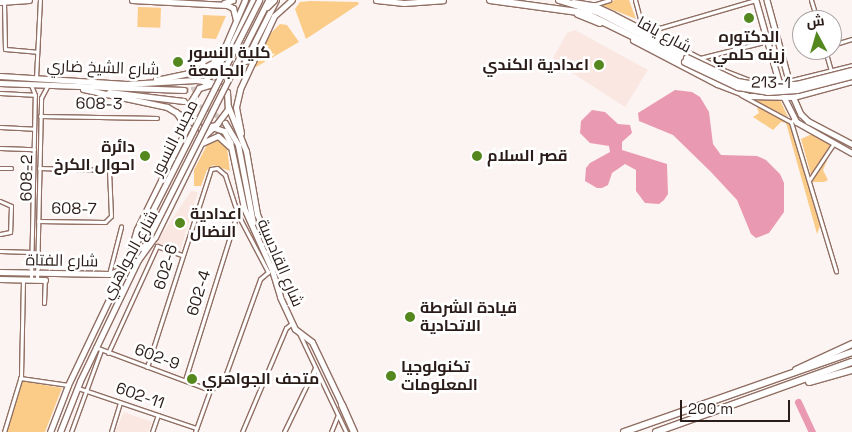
<!DOCTYPE html>
<meta charset="utf-8">
<style>
body{margin:0}
#map{position:relative;width:852px;height:432px;overflow:hidden;background:#fcf4f2;font-family:"Space Grotesk",Cairo,sans-serif}
div>[style]{position:absolute}
[style*='--x']{left:calc(var(--x)*1px);top:calc(var(--y)*1px);width:calc(var(--w)*1px);rotate:calc(var(--a)*1deg)}
.built>*{inset:0;background:#fae7e1}
.green>*{inset:0;background:#fbcc88;transform-origin:0 0}
.water>*{inset:0;background:#ea99b2}
.river>*{height:7px;margin:-3.5px;padding:0 3.5px;transform-origin:3.5px;border-radius:3.5px;background:#ea99b2}
.primary-tunnel>*{height:5px;margin-top:-2.5px;transform-origin:0;background:repeating-linear-gradient(90deg,#d2c9c6 0 5px,transparent 0 7.5px)}
.roads{filter:drop-shadow(1px 0 #916f64) drop-shadow(-1px 0 #916f64) drop-shadow(0 1px #916f64) drop-shadow(0 -1px #916f64)}
.minor>*{height:3px;margin:-1.5px;padding:0 1.5px;transform-origin:1.5px;border-radius:1.5px;background:#fff}
.tertiary>*{height:4.5px;margin:-2.25px;padding:0 2.25px;transform-origin:2.25px;border-radius:2.25px;background:#fff}
.secondary>*{height:5px;margin:-2.5px;padding:0 2.5px;transform-origin:2.5px;border-radius:2.5px;background:#fff}
.primary>*{height:5px;margin:-2.5px;padding:0 2.5px;transform-origin:2.5px;border-radius:2.5px;background:#fff}
.motorway>*{height:6px;margin:-3px;padding:0 3px;transform-origin:3px;border-radius:3px;background:#fff}
.bridges{filter:drop-shadow(1px 0 #916f64) drop-shadow(-1px 0 #916f64) drop-shadow(0 1px #916f64) drop-shadow(0 -1px #916f64)}
.primary-bridge>*{height:5px;margin:-2.5px;padding:0 2.5px;transform-origin:2.5px;border-radius:2.5px;background:#fff}
.motorway-bridge>*{height:6px;margin:-3px;padding:0 3px;transform-origin:3px;border-radius:3px;background:#fff}
.dots>*{width:14px;height:14px;translate:-50% -50%;box-sizing:border-box;border:2px solid #fff;border-radius:50%}
span{translate:-50% -50%;white-space:nowrap;text-align:center;line-height:1.15;-webkit-text-stroke:5px #fff;paint-order:stroke}
.street-label{font-size:16px;color:#2a1c18}
.poi-label{font-size:16px;color:#2a1c18;font-weight:700}
.left{translate:0 -50%;text-align:left}
.right{translate:-100% -50%;text-align:right}
.north{position:absolute;left:792px;top:10px;width:50px;height:50px;box-sizing:border-box;background:#fff;border:1px solid #aaa4a3;border-radius:50%;rotate:354deg;font-size:14px;font-weight:700;line-height:20px;text-align:center;color:#2a1c18}
.north::after{content:'';display:block;margin:auto;width:18px;height:22px;background:#54871e;clip-path:polygon(50% 0,100% 100%,50% 72%,0 100%)}
.scale{position:absolute;left:680px;top:400px;width:110px;height:22px;box-sizing:border-box;border:2px solid #2a1c18;border-top:0;padding-left:6px;font-size:15px;line-height:18px;white-space:nowrap;color:#2a1c18;-webkit-text-stroke:4px #fff;paint-order:stroke}
</style>
<div id="map">
<div class="built">
<i style="clip-path:polygon(575px 30px,648px 70px,625px 107px,552px 60px,567px 33px)"></i>
<i style="clip-path:polygon(191px 191px,198px 192px,180px 251px,156px 243px)"></i>
<i style="clip-path:polygon(124px 412px,152px 422px,148px 432px,115px 432px)"></i>
</div>
<div class="green">
<i style="clip-path:polygon(615px 0,629px 0,636px 19px,601px 5px)"></i>
<i style="clip-path:polygon(310px 1px,358px 2px,359px 4px,306px 39px,295px 9px,300px 2px)"></i>
<i style="left:138px;top:7px;width:23px;height:20px;rotate:2deg"></i>
<i style="clip-path:polygon(203px 15px,226px 16px,216px 39px,202px 38px)"></i>
<i style="clip-path:polygon(280px 24px,287px 25px,299px 42px,256px 67px,254px 65px,268px 36px)"></i>
<i style="clip-path:polygon(750px 99px,780px 100px,788px 117px)"></i>
<i style="clip-path:polygon(760px 107px,790px 123px,821px 223px,817px 234px,786px 123px,781px 122px,773px 130px,753px 117px,759px 113px,757px 108px)"></i>
<i style="clip-path:polygon(812px 134px,833px 146px,823px 170px,828px 180px,824px 182px,813px 182px,801px 139px)"></i>
<i style="clip-path:polygon(217px 139px,227px 148px,230px 171px,213px 165px,207px 170px,201px 186px,194px 186px,194px 170px,208px 143px)"></i>
<i style="clip-path:polygon(22px 381px,62px 388px,45px 432px,5px 432px)"></i>
</div>
<div class="water">
<i style="clip-path:polygon(675px 90px,692px 92px,700px 97px,709px 112px,713px 144px,721px 155px,757px 156px,766px 160px,780px 174px,784px 183px,784px 212px,769px 233px,756px 238px,751px 234px,737px 200px,711px 172px,673px 135px,639px 121px,638px 113px)"></i>
<i style="clip-path:polygon(592px 110px,605px 112px,618px 124px,630px 125px,632px 133px,622px 142px,622px 150px,667px 164px,668px 194px,664px 200px,659px 204px,645px 203px,636px 191px,636px 170px,625px 164px,612px 173px,608px 185px,602px 188px,597px 188px,585px 181px,586px 168px,590px 163px,610px 152px,609px 146px,590px 143px,580px 133px,581px 121px)"></i>
</div>
<div class="river">
<i style="--x:798;--y:402;--w:33;--a:65"></i>
</div>
<div class="primary-tunnel">
<i style="--x:184;--y:90;--w:35;--a:-7"></i>
<i style="--x:219;--y:86;--w:36;--a:-44"></i>
<i style="--x:183;--y:101;--w:27;--a:17"></i>
<i style="--x:209;--y:109;--w:19;--a:39"></i>
</div>
<div class="roads">
<div class="minor">
<i style="--x:635;--y:0;--w:20;--a:75"></i>
<i style="--x:640;--y:19;--w:15;--a:53"></i>
<i style="--x:811;--y:0;--w:21;--a:73"></i>
<i style="--x:4;--y:2;--w:47;--a:88.8"></i>
<i style="--x:5;--y:49;--w:32;--a:5"></i>
<i style="--x:593;--y:5;--w:17;--a:-17"></i>
<i style="--x:649;--y:31;--w:111;--a:-16.2"></i>
<i style="--x:832;--y:45;--w:21;--a:-17"></i>
<i style="--x:825;--y:50;--w:22;--a:74"></i>
<i style="--x:700;--y:58;--w:70;--a:-14"></i>
<i style="--x:36;--y:78;--w:78;--a:-87.1"></i>
<i style="--x:0;--y:93;--w:34;--a:3"></i>
<i style="--x:741;--y:95;--w:57;--a:28.4"></i>
<i style="--x:791;--y:122;--w:4;--a:-45"></i>
<i style="--x:40;--y:116;--w:117;--a:1"></i>
<i style="--x:791;--y:122;--w:156;--a:73.2"></i>
<i style="--x:0;--y:127;--w:34;--a:3"></i>
<i style="--x:0;--y:148;--w:34;--a:2"></i>
<i style="--x:0;--y:168;--w:11;--a:0"></i>
<i style="--x:810;--y:179;--w:43;--a:-56.3"></i>
<i style="--x:0;--y:201;--w:12;--a:24"></i>
<i style="--x:11;--y:206;--w:26;--a:92"></i>
<i style="--x:10;--y:232;--w:10;--a:169"></i>
<i style="--x:38;--y:221;--w:67;--a:0.9"></i>
<i style="--x:105;--y:222;--w:8;--a:-45"></i>
<i style="--x:111;--y:216;--w:46;--a:-92.5"></i>
<i style="--x:109;--y:170;--w:70;--a:-178.4"></i>
<i style="--x:0;--y:251;--w:32;--a:2"></i>
<i style="--x:109;--y:274;--w:49;--a:-75.7"></i>
<i style="--x:31;--y:279;--w:184;--a:-88.8"></i>
<i style="--x:35;--y:95;--w:11;--a:-112"></i>
<i style="--x:37;--y:279;--w:181;--a:-88.7"></i>
<i style="--x:41;--y:98;--w:15;--a:-62"></i>
<i style="--x:44;--y:303;--w:23;--a:-88"></i>
<i style="--x:299;--y:333;--w:110;--a:64.6"></i>
<i style="--x:95;--y:347;--w:123;--a:20.5"></i>
<i style="--x:108;--y:353;--w:118;--a:-65.4"></i>
<i style="--x:157;--y:246;--w:27;--a:20"></i>
<i style="--x:147;--y:367;--w:208;--a:-72.1"></i>
<i style="--x:211;--y:169;--w:6;--a:-9"></i>
<i style="--x:217;--y:168;--w:11;--a:41"></i>
<i style="--x:225;--y:175;--w:40;--a:72"></i>
<i style="--x:237;--y:213;--w:67;--a:62.3"></i>
<i style="--x:20;--y:378;--w:49;--a:8.3"></i>
<i style="--x:185;--y:380;--w:174;--a:-72.6"></i>
<i style="--x:78;--y:388;--w:125;--a:18.7"></i>
<i style="--x:210;--y:390;--w:15;--a:-32"></i>
<i style="--x:223;--y:382;--w:109;--a:-70.2"></i>
<i style="--x:260;--y:279;--w:11;--a:-41"></i>
<i style="--x:4;--y:432;--w:59;--a:-73.1"></i>
<i style="--x:21;--y:376;--w:97;--a:-88.8"></i>
<i style="--x:71;--y:432;--w:87;--a:-69.9"></i>
<i style="--x:111;--y:432;--w:31;--a:-73"></i>
<i style="--x:152;--y:432;--w:18;--a:-71"></i>
<i style="--x:195;--y:432;--w:45;--a:-70.3"></i>
<i style="--x:242;--y:432;--w:113;--a:-67.1"></i>
<i style="--x:286;--y:328;--w:8;--a:-40"></i>
<i style="--x:284;--y:432;--w:71;--a:-64.2"></i>
<i style="--x:331;--y:432;--w:18;--a:-68"></i>
</div>
<div class="tertiary">
<i style="--x:756;--y:0;--w:88;--a:74.2"></i>
<i style="--x:767;--y:0;--w:87;--a:74.7"></i>
<i style="--x:792;--y:94;--w:22;--a:66"></i>
<i style="--x:801;--y:114;--w:10;--a:45"></i>
<i style="--x:808;--y:121;--w:50;--a:27.6"></i>
<i style="--x:783;--y:95;--w:30;--a:63"></i>
<i style="--x:797;--y:122;--w:63;--a:29.4"></i>
<i style="--x:0;--y:272;--w:109;--a:1.1"></i>
<i style="--x:109;--y:274;--w:15;--a:-20"></i>
<i style="--x:0;--y:279;--w:45;--a:1.3"></i>
</div>
<div class="secondary">
<i style="--x:132;--y:0;--w:95;--a:3"></i>
<i style="--x:227;--y:5;--w:7;--a:27"></i>
<i style="--x:233;--y:8;--w:12;--a:76"></i>
<i style="--x:0;--y:2;--w:29;--a:-4"></i>
<i style="--x:573;--y:2;--w:20;--a:9"></i>
<i style="--x:593;--y:5;--w:21;--a:25"></i>
<i style="--x:612;--y:14;--w:128;--a:27"></i>
<i style="--x:726;--y:72;--w:25;--a:21"></i>
<i style="--x:749;--y:81;--w:35;--a:3"></i>
<i style="--x:784;--y:83;--w:70;--a:-14"></i>
<i style="--x:224;--y:3;--w:9;--a:-18"></i>
<i style="--x:577;--y:14;--w:24;--a:22"></i>
<i style="--x:633;--y:40;--w:95;--a:27.6"></i>
<i style="--x:717;--y:84;--w:34;--a:21"></i>
<i style="--x:749;--y:96;--w:44;--a:1.3"></i>
<i style="--x:793;--y:97;--w:61;--a:-15.2"></i>
</div>
<div class="primary">
<i style="--x:376;--y:0;--w:28;--a:6"></i>
<i style="--x:404;--y:3;--w:39;--a:-4"></i>
<i style="--x:245;--y:61;--w:68;--a:-63.1"></i>
<i style="--x:0;--y:76;--w:126;--a:3.6"></i>
<i style="--x:126;--y:84;--w:70;--a:-3.3"></i>
<i style="--x:196;--y:80;--w:21;--a:8"></i>
<i style="--x:156;--y:80;--w:40;--a:-12"></i>
<i style="--x:195;--y:72;--w:20;--a:-27"></i>
<i style="--x:213;--y:63;--w:18;--a:-52"></i>
<i style="--x:224;--y:49;--w:53;--a:-66.8"></i>
<i style="--x:204;--y:82;--w:41;--a:-52"></i>
<i style="--x:229;--y:50;--w:55;--a:-64.4"></i>
<i style="--x:0;--y:83;--w:184;--a:2.2"></i>
<i style="--x:215;--y:83;--w:15;--a:37"></i>
<i style="--x:227;--y:92;--w:17;--a:87"></i>
<i style="--x:228;--y:109;--w:20;--a:127"></i>
<i style="--x:216;--y:125;--w:16;--a:169"></i>
<i style="--x:200;--y:128;--w:13;--a:-135"></i>
<i style="--x:191;--y:119;--w:16;--a:-94"></i>
<i style="--x:190;--y:103;--w:17;--a:-59"></i>
<i style="--x:199;--y:88;--w:17;--a:-17"></i>
<i style="--x:83;--y:89;--w:86;--a:12.1"></i>
<i style="--x:167;--y:107;--w:31;--a:31"></i>
<i style="--x:109;--y:92;--w:75;--a:6.9"></i>
<i style="--x:228;--y:106;--w:48;--a:68.2"></i>
<i style="--x:246;--y:151;--w:64;--a:80.1"></i>
<i style="--x:257;--y:214;--w:53;--a:66.8"></i>
<i style="--x:278;--y:263;--w:9;--a:131"></i>
<i style="--x:176;--y:112;--w:11;--a:56"></i>
<i style="--x:182;--y:121;--w:13;--a:90"></i>
<i style="--x:225;--y:123;--w:26;--a:59"></i>
<i style="--x:238;--y:145;--w:79;--a:79.1"></i>
<i style="--x:212;--y:127;--w:13;--a:18"></i>
<i style="--x:224;--y:131;--w:13;--a:61"></i>
<i style="--x:230;--y:142;--w:67;--a:78"></i>
<i style="--x:244;--y:208;--w:68;--a:65.7"></i>
<i style="--x:272;--y:270;--w:28;--a:73"></i>
<i style="--x:280;--y:297;--w:35;--a:65"></i>
<i style="--x:295;--y:329;--w:21;--a:37"></i>
<i style="--x:312;--y:342;--w:70;--a:64.5"></i>
<i style="--x:241;--y:133;--w:26;--a:-101"></i>
<i style="--x:236;--y:107;--w:18;--a:-77"></i>
<i style="--x:240;--y:89;--w:81;--a:-65"></i>
<i style="--x:274;--y:16;--w:24;--a:-42"></i>
<i style="--x:202;--y:143;--w:17;--a:-24"></i>
<i style="--x:218;--y:136;--w:15;--a:42"></i>
<i style="--x:133;--y:249;--w:20;--a:-63"></i>
<i style="--x:143;--y:249;--w:16;--a:-63"></i>
<i style="--x:50;--y:432;--w:50;--a:-69"></i>
<i style="--x:68;--y:385;--w:139;--a:-64.4"></i>
<i style="--x:128;--y:260;--w:32;--a:-74"></i>
<i style="--x:137;--y:229;--w:113;--a:-63.7"></i>
<i style="--x:187;--y:128;--w:14;--a:-82"></i>
<i style="--x:60;--y:432;--w:55;--a:-68.6"></i>
<i style="--x:80;--y:381;--w:134;--a:-64.4"></i>
<i style="--x:138;--y:260;--w:29;--a:-54"></i>
<i style="--x:155;--y:237;--w:114;--a:-63.9"></i>
<i style="--x:205;--y:135;--w:18;--a:-43"></i>
</div>
<div class="motorway">
<i style="--x:490;--y:0;--w:96;--a:7.8"></i>
<i style="--x:585;--y:13;--w:111;--a:26.1"></i>
<i style="--x:559;--y:0;--w:39;--a:17"></i>
<i style="--x:596;--y:11;--w:102;--a:27.3"></i>
<i style="--x:796;--y:370;--w:62;--a:-24.9"></i>
<i style="--x:809;--y:382;--w:45;--a:-15.6"></i>
<i style="--x:342;--y:405;--w:30;--a:66"></i>
<i style="--x:624;--y:432;--w:242;--a:-19.3"></i>
<i style="--x:656;--y:432;--w:208;--a:-19.7"></i>
</div>
</div>
<div class="bridges">
<div class="primary-bridge">
<i style="--x:267;--y:7;--w:10;--a:-45"></i>
<i style="--x:142;--y:231;--w:259;--a:-63.1"></i>
<i style="--x:150;--y:235;--w:263;--a:-63.3"></i>
</div>
<div class="motorway-bridge">
<i style="--x:687;--y:58;--w:56;--a:25.2"></i>
<i style="--x:738;--y:82;--w:28;--a:10"></i>
<i style="--x:766;--y:87;--w:31;--a:-4"></i>
<i style="--x:797;--y:85;--w:57;--a:-14.3"></i>
<i style="--x:685;--y:62;--w:59;--a:25.3"></i>
<i style="--x:738;--y:87;--w:30;--a:9"></i>
<i style="--x:768;--y:92;--w:29;--a:-4"></i>
<i style="--x:797;--y:90;--w:57;--a:-14.3"></i>
</div>
</div>
<div class="dots">
<i style="left:749px;top:18px;background:#54871e"></i>
<i style="left:178px;top:62px;background:#54871e"></i>
<i style="left:599px;top:65px;background:#54871e"></i>
<i style="left:145px;top:156px;background:#54871e"></i>
<i style="left:477px;top:156px;background:#54871e"></i>
<i style="left:180px;top:223px;background:#54871e"></i>
<i style="left:410px;top:317px;background:#54871e"></i>
<i style="left:391px;top:376px;background:#54871e"></i>
<i style="left:192px;top:379px;background:#54871e"></i>
</div>
<div class="street-label">
<span style="left:664px;top:35px;rotate:28deg">شارع يافا</span>
<span style="left:103px;top:68px;rotate:2deg">شارع الشيخ ضاري</span>
<span style="left:771px;top:83px;rotate:1deg">213-1</span>
<span style="left:99px;top:104px;rotate:1deg">608-3</span>
<span style="left:175px;top:138px;rotate:-63deg">مجسر النسور</span>
<span style="left:27px;top:178px;rotate:-89deg">608-2</span>
<span style="left:74px;top:209px;rotate:1deg">608-7</span>
<span style="left:130px;top:255px;rotate:-61deg">شارع الجواهري</span>
<span style="left:62px;top:261px;rotate:1deg">شارع الفتاة</span>
<span style="left:280px;top:263px;rotate:67deg">شارع القادسية</span>
<span style="left:166px;top:267px;rotate:-73deg">602-6</span>
<span style="left:199px;top:293px;rotate:-73deg">602-4</span>
<span style="left:157px;top:357px;rotate:20deg">602-9</span>
<span style="left:140px;top:396px;rotate:19deg">602-11</span>
</div>
<div class="poi-label">
<span style="left:749px;top:46px">الدكتوره<br>زينه حلمي</span>
<span class="left" style="left:188px;top:62px">كلية النسور<br>الجامعة</span>
<span class="right" style="left:589px;top:65px">اعدادية الكندي</span>
<span class="right" style="left:135px;top:156px">دائرة<br>احوال الكرخ</span>
<span class="left" style="left:487px;top:156px">قصر السلام</span>
<span class="left" style="left:190px;top:223px">اعدادية<br>النضال</span>
<span class="left" style="left:420px;top:317px">قيادة الشرطة<br>الاتحادية</span>
<span class="left" style="left:401px;top:376px">تكنولوجيا<br>المعلومات</span>
<span class="left" style="left:202px;top:379px">متحف الجواهري</span>
</div>
<div class="north">ش</div>
<div class="scale">200 m</div>
</div>
